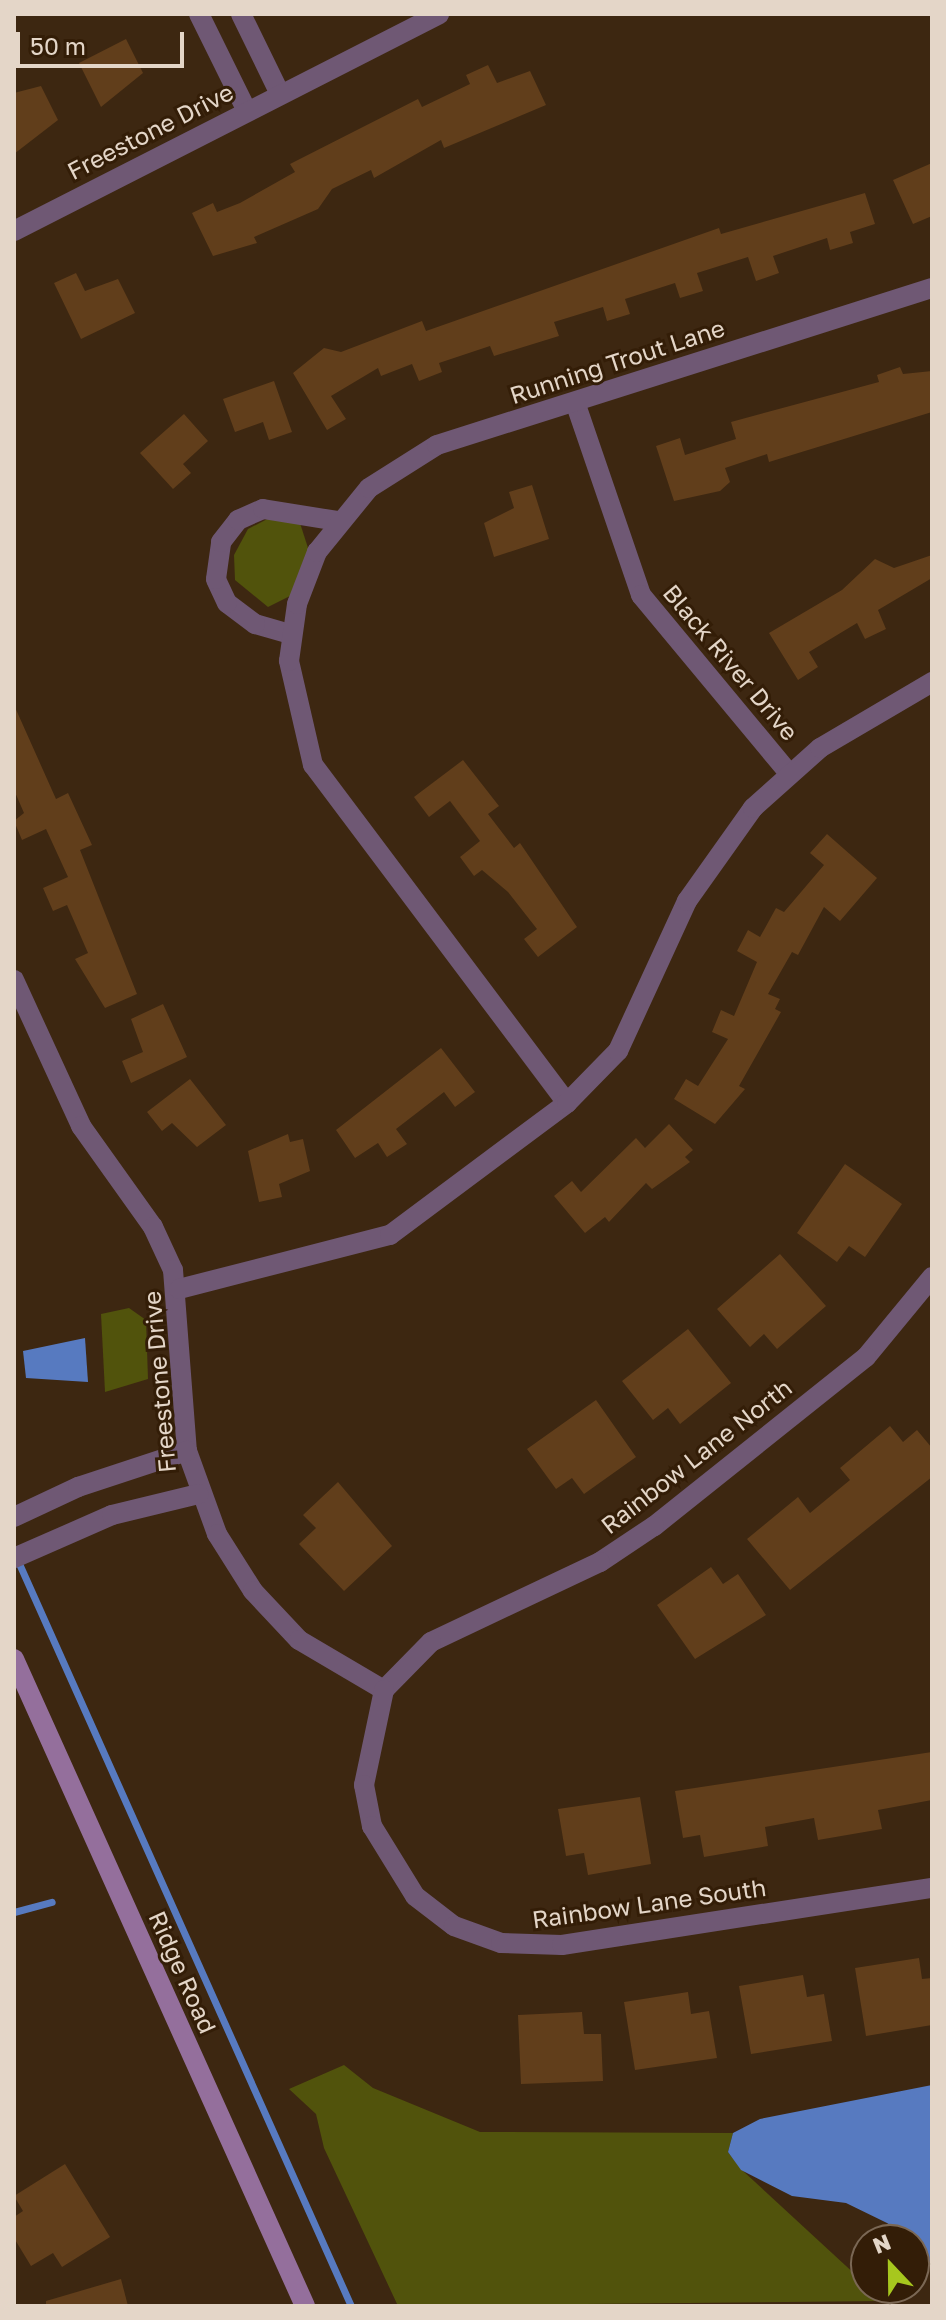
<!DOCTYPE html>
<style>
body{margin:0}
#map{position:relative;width:946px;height:2320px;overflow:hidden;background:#3d2711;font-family:"Golos Text",sans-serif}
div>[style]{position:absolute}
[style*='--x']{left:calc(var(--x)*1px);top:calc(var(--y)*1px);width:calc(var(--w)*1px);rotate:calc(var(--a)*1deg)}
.green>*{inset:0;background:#51530c}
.water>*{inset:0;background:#577ac0}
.stream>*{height:7px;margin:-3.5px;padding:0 3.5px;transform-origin:3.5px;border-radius:3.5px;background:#577ac0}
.building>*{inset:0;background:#613e1b}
.street>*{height:20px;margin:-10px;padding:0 10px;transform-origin:10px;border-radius:10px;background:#6f5874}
.secondary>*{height:20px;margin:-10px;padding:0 10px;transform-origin:10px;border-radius:10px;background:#946f9c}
span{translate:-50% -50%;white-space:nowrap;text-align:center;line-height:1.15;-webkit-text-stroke:6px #331d07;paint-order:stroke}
.street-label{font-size:24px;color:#e4d6c8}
.frame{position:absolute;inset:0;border:16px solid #e4d6c8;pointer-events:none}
.north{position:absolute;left:850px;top:2224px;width:80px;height:80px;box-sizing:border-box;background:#331d07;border:2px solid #7a6754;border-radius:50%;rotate:338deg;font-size:22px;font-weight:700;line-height:32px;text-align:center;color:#e4d6c8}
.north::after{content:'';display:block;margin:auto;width:28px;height:36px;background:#a7c71e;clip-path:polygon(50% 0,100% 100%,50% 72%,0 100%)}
.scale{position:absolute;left:16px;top:32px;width:168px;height:36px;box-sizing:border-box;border:4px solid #e4d6c8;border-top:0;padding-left:10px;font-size:24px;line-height:28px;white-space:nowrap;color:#e4d6c8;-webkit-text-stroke:6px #331d07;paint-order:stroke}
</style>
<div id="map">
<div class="green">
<i style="clip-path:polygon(273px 516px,299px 520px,309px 551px,290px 596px,268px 607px,235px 580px,234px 555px,248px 529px)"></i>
<i style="clip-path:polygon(129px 1308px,146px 1320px,148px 1379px,105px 1392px,101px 1314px)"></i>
<i style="clip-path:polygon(344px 2065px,373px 2088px,480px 2132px,733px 2133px,728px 2152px,742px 2170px,884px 2301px,398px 2306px,324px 2148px,316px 2114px,289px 2089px)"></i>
</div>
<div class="water">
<i style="clip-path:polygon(85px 1338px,88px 1382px,26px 1378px,23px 1351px)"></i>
<i style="clip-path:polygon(932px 2085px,932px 2265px,914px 2250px,914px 2240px,887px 2223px,846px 2203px,792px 2196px,741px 2170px,728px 2152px,733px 2133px,760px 2119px)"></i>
</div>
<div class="stream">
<i style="--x:17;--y:1559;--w:818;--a:65.91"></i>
<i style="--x:14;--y:1912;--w:39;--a:-15"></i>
</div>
<div class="building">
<i style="clip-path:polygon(126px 39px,143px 73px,101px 107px,79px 63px)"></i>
<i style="clip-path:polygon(488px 65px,497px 83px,530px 71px,546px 105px,444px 148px,441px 140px,374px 178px,371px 170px,332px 189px,318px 209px,254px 237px,257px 243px,213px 256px,192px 213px,213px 203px,217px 212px,240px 203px,295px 172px,290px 164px,418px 99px,422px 107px,470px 84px,466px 75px)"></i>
<i style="clip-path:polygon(41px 86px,58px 120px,14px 154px,14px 93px)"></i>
<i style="clip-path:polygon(932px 163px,932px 216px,913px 224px,893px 180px)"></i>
<i style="clip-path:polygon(865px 193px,875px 224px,850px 232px,853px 243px,830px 250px,827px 238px,773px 256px,779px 273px,756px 281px,748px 257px,697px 273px,703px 291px,680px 298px,675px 283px,625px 299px,630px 314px,607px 321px,603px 307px,554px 322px,559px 336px,494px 356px,490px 346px,439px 363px,442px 372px,419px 381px,412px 364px,381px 376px,378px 368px,331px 396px,346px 419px,327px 430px,293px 373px,324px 348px,341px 352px,422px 321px,426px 331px,719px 228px,721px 234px)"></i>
<i style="clip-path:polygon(76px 273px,85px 291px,118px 279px,135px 313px,81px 339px,54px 283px)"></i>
<i style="clip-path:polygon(900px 367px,903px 374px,932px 371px,932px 412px,769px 462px,767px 454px,725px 468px,730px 482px,720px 491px,674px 501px,656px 446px,680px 438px,685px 455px,736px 439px,731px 422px,879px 382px,877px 375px)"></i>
<i style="clip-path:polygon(274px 381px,292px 432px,269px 440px,263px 422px,235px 432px,223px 399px)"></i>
<i style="clip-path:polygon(184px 414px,208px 441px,183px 464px,191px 473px,173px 489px,140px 453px)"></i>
<i style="clip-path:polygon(532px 485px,549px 539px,494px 557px,484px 523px,514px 508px,509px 492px)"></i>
<i style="clip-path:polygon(932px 555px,932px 578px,878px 610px,886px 629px,865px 639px,857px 623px,809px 652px,818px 667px,798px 680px,769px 633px,842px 590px,875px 559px,894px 568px)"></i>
<i style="clip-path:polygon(14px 705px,56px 799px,68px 793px,92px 845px,80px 850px,137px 994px,105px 1008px,75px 959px,88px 953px,67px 905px,53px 911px,43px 888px,68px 877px,46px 829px,22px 840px,14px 821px,24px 813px,14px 790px)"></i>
<i style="clip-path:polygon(463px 760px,499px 806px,488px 814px,514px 848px,520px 843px,577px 927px,538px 957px,524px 939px,537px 929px,508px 892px,482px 870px,474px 876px,460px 857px,480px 841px,450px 801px,429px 817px,414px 797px)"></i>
<i style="clip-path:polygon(827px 834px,877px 878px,840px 921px,824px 907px,798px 955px,792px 952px,768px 994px,780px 999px,775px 1009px,781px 1012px,739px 1086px,745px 1089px,715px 1124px,674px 1099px,686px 1079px,698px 1086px,728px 1039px,712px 1032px,721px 1010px,734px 1016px,757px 962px,737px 951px,748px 930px,760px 937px,776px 908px,784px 912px,824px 865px,810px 853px)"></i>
<i style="clip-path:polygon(163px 1004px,187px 1057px,131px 1083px,122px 1061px,143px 1052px,131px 1019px)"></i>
<i style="clip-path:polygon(441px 1048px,475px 1092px,455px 1107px,444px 1092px,396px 1129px,407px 1144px,387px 1157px,378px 1143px,355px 1158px,336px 1130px)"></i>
<i style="clip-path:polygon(190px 1079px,226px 1125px,197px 1147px,172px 1123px,162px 1131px,147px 1112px)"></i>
<i style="clip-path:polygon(669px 1124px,693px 1150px,685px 1157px,690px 1162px,652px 1189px,646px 1183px,609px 1222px,605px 1217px,585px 1233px,554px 1196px,572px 1181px,581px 1192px,636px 1138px,645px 1148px)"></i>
<i style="clip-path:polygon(288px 1134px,290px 1142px,303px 1139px,310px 1171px,279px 1184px,282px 1197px,259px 1202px,248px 1151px)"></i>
<i style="clip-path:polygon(845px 1164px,902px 1204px,865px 1257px,849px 1246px,837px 1262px,797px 1233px)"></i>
<i style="clip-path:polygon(780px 1254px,826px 1306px,777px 1349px,764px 1334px,750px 1347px,717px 1309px)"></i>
<i style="clip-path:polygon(688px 1329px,731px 1383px,680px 1424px,668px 1408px,653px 1420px,622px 1381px)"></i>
<i style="clip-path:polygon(596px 1400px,636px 1457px,584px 1494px,572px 1478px,556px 1489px,527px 1449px)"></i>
<i style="clip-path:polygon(890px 1426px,903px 1442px,917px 1430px,932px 1448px,932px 1477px,790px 1590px,747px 1539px,798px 1497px,810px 1513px,850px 1480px,840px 1468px)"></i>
<i style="clip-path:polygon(338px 1482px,392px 1546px,344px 1591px,299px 1544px,316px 1528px,303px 1515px)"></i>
<i style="clip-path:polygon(711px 1567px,723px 1584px,738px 1574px,766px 1615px,695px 1659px,657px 1605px)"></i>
<i style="clip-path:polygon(932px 1752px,932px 1800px,878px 1810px,882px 1829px,818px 1840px,814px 1818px,765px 1827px,768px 1846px,704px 1857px,700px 1835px,683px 1838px,675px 1791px)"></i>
<i style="clip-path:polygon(640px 1797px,651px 1864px,588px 1875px,584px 1853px,566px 1856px,558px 1809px)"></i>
<i style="clip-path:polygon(919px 1958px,922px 1979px,932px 1978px,932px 2025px,866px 2036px,855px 1968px)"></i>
<i style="clip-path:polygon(803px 1975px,807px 1997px,824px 1994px,832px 2041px,751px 2054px,739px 1986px)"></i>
<i style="clip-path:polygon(688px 1992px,691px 2014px,709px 2011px,717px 2058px,635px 2070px,624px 2002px)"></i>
<i style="clip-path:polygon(582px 2012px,584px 2034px,601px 2034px,603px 2081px,521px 2084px,518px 2015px)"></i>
<i style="clip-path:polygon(65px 2164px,110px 2237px,62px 2267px,53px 2253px,31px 2266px,14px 2238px,14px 2217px,23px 2211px,14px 2196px)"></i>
<i style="clip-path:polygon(121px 2279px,128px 2306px,46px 2306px,46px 2301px)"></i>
</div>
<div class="street">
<i style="--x:199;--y:14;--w:108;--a:63.7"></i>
<i style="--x:241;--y:14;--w:89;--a:64"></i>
<i style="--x:14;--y:231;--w:477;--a:-27"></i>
<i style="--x:575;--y:402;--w:204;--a:71.1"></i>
<i style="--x:641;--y:595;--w:231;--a:50.3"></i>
<i style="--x:290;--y:634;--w:36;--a:-164"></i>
<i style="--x:255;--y:624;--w:35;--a:-143"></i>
<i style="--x:227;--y:603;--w:26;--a:-115"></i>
<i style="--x:216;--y:579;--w:37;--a:-82"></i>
<i style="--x:221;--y:542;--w:28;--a:-52"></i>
<i style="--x:238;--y:520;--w:27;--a:-24"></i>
<i style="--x:263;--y:509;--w:75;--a:9.2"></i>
<i style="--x:14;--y:980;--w:161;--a:65.3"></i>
<i style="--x:81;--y:1126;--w:124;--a:54.5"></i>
<i style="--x:153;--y:1227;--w:47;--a:65.1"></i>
<i style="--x:173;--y:1270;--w:182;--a:85.6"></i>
<i style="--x:187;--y:1451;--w:88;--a:70.1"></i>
<i style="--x:217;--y:1534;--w:67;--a:57.7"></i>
<i style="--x:253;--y:1591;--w:67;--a:46.8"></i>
<i style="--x:299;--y:1640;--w:99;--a:30.5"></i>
<i style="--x:567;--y:1103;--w:423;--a:-126.9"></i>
<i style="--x:313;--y:765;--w:107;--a:-103"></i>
<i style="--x:289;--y:661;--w:58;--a:-82"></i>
<i style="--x:297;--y:604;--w:56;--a:-69"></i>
<i style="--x:317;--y:552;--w:82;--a:-50.9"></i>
<i style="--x:369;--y:488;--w:80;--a:-32.3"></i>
<i style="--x:437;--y:445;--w:519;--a:-17.6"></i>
<i style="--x:932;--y:1277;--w:104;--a:129.5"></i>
<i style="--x:866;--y:1357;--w:271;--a:141.4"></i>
<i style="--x:654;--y:1526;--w:65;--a:146.3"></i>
<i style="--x:600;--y:1562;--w:187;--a:154.7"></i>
<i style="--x:431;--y:1642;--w:67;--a:134.4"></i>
<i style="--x:384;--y:1690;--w:97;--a:101.9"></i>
<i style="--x:364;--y:1785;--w:42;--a:79"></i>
<i style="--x:372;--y:1826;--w:82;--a:58.4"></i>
<i style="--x:415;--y:1896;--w:49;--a:37.6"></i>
<i style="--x:454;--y:1926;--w:50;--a:19.9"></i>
<i style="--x:501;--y:1943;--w:61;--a:1.9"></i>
<i style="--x:562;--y:1945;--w:374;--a:-8.8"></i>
<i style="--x:179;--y:1289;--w:218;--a:-14.4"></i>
<i style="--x:390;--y:1235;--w:221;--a:-36.7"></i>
<i style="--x:567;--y:1103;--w:73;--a:-45.6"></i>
<i style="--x:618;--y:1051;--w:165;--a:-65.3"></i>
<i style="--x:687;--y:901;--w:114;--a:-54.6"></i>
<i style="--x:753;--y:808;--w:90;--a:-41.8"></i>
<i style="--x:820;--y:748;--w:130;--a:-30.5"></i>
<i style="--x:14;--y:1517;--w:71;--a:-25.1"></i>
<i style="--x:78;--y:1487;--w:115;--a:-18.3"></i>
<i style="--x:14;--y:1558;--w:107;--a:-23.7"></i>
<i style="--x:112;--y:1515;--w:89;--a:-13.7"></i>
</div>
<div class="secondary">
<i style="--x:14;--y:1659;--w:709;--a:65.78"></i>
</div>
<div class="street-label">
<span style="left:150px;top:131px;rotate:-27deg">Freestone Drive</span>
<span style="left:617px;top:361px;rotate:-18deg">Running Trout Lane</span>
<span style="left:731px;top:662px;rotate:50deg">Black River Drive</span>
<span style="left:159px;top:1382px;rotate:-95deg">Freestone Drive</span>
<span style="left:696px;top:1456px;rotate:-38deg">Rainbow Lane North</span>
<span style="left:649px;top:1903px;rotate:-8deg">Rainbow Lane South</span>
<span style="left:183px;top:1972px;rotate:66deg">Ridge Road</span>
</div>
<div class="frame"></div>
<div class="north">N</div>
<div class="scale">50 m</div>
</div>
